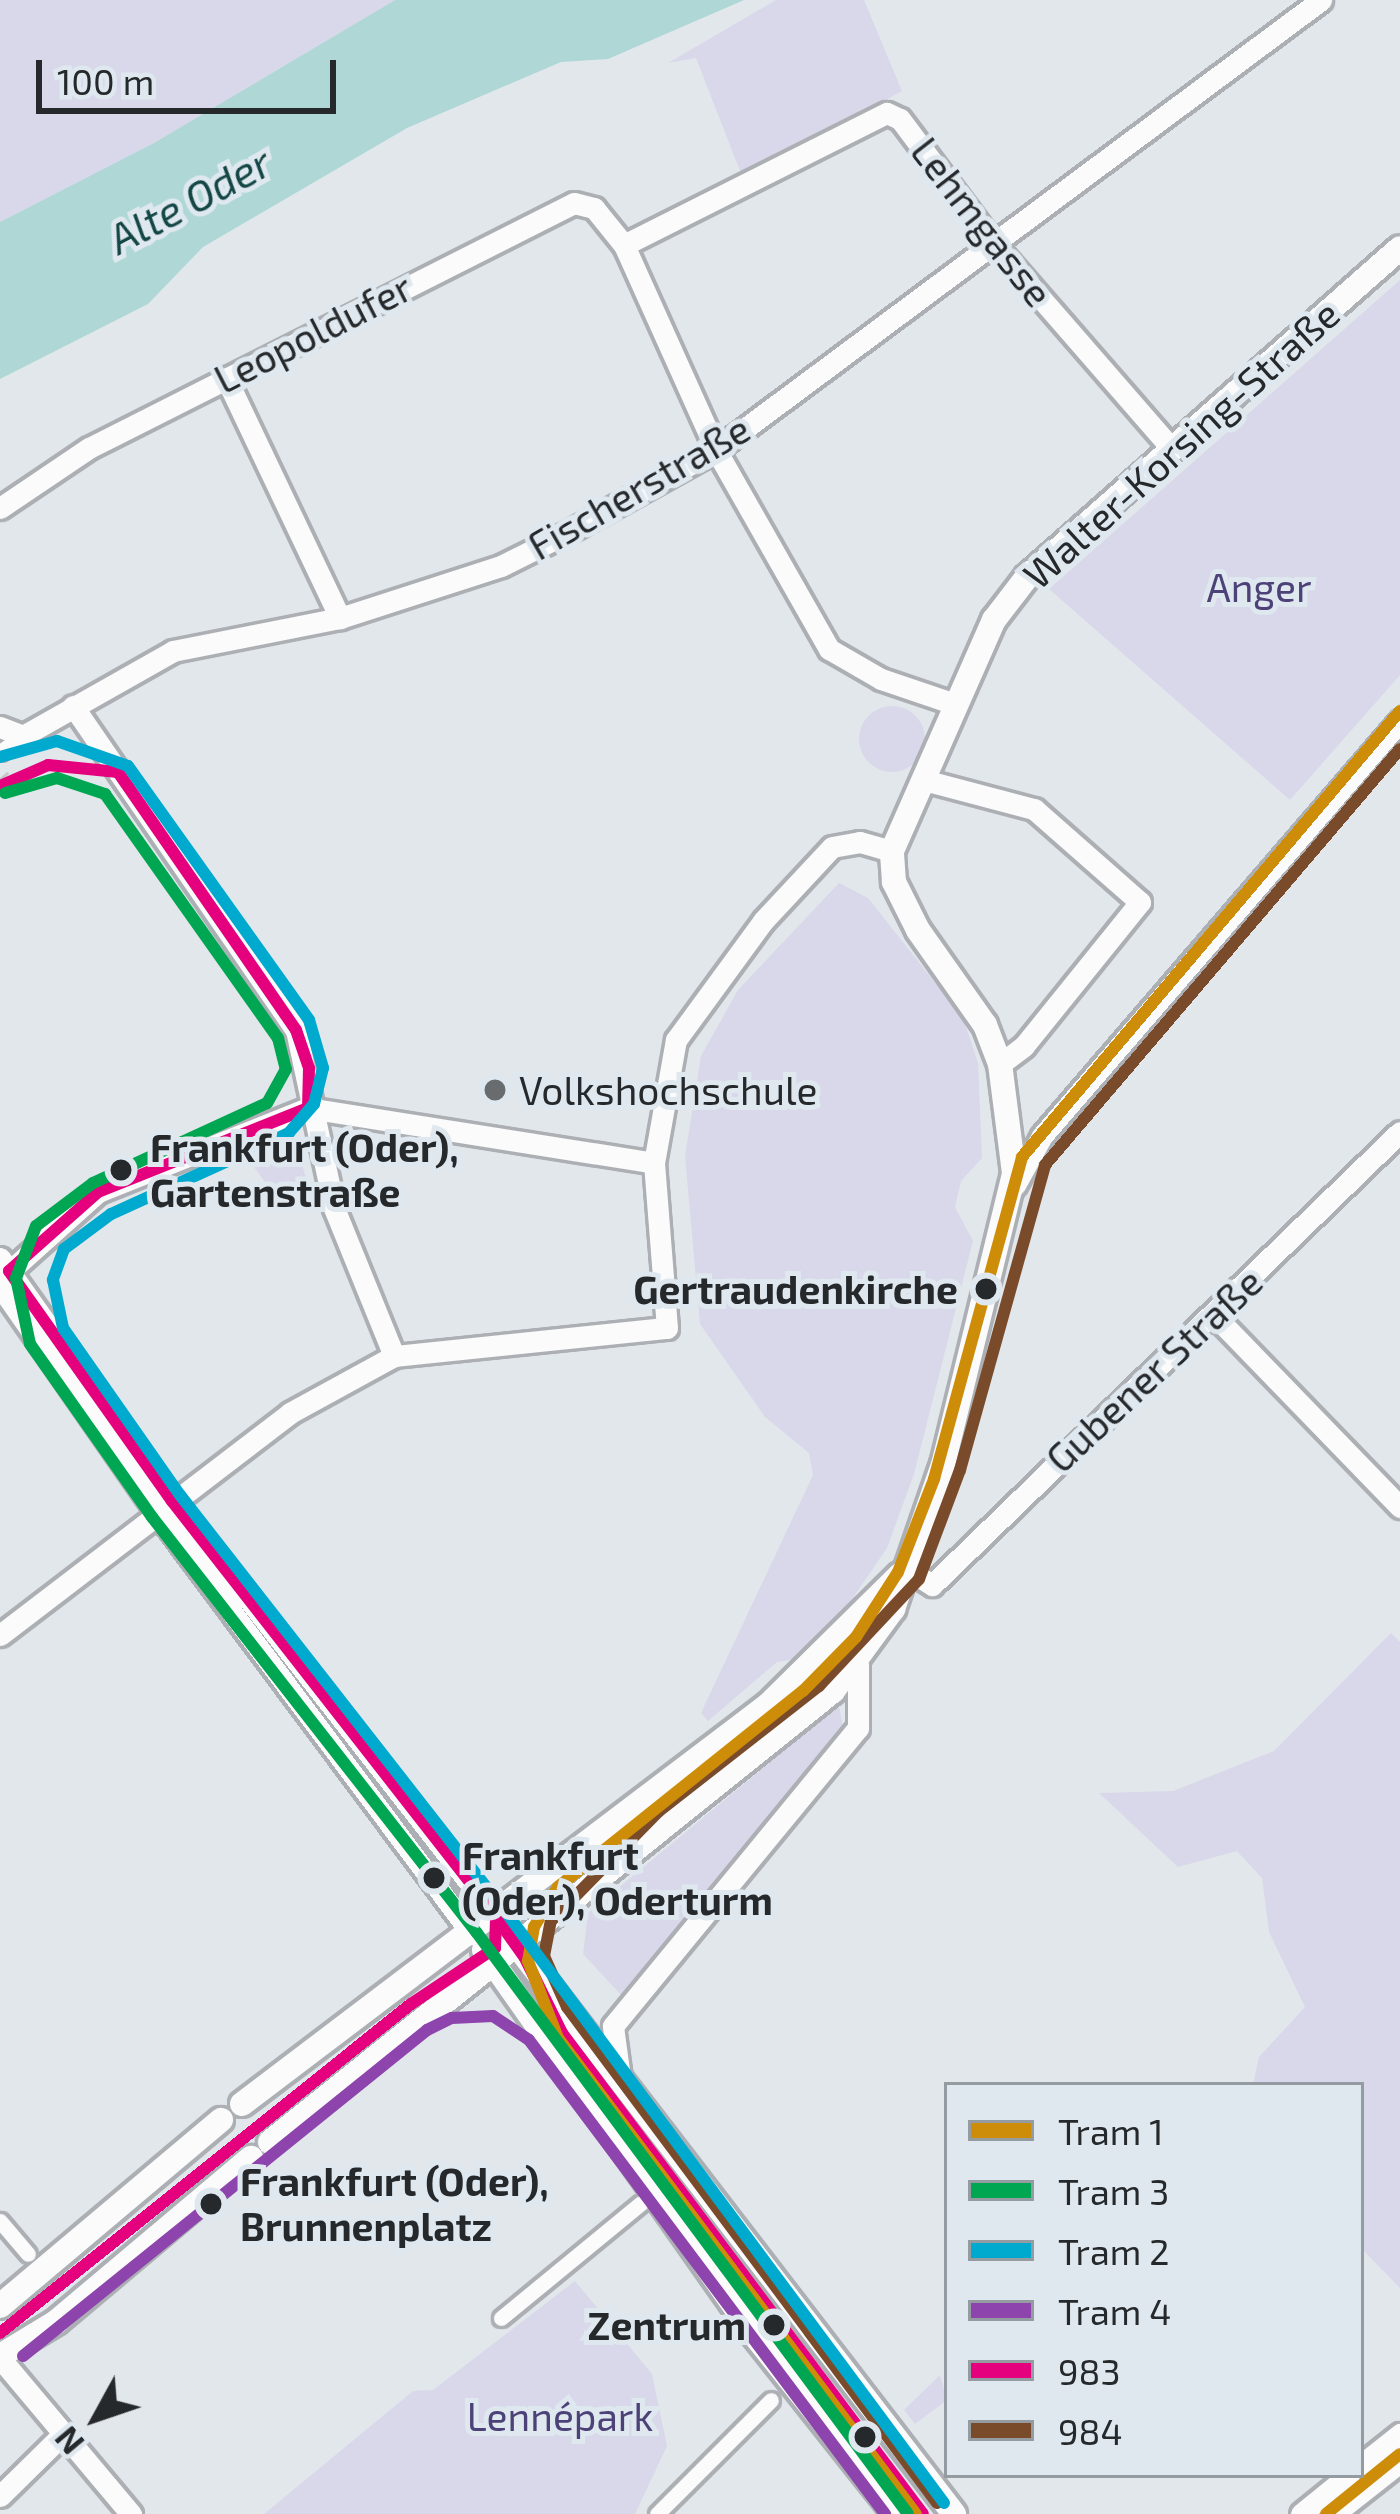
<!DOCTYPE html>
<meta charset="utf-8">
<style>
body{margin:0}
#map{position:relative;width:1400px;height:2514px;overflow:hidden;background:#e2e7ec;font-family:"Exo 2",sans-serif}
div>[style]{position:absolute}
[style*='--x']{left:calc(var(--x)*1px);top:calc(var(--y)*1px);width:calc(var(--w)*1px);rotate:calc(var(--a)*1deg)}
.green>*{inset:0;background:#d8d8ea}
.round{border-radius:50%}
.water>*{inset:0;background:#aed7d6}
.roads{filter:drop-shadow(3px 0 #acafb3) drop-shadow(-3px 0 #acafb3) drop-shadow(0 3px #acafb3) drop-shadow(0 -3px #acafb3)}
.pedestrian>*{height:15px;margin:-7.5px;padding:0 7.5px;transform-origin:7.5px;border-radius:7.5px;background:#fbfbfc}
.minor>*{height:21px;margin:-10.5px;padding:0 10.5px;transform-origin:10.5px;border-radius:10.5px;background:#fbfbfc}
.tertiary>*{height:24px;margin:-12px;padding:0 12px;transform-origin:12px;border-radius:12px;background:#fbfbfc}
.tram>*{height:3px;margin:-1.5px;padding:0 1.5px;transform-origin:1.5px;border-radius:1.5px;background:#c6c8c8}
.bus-1>*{height:12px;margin:-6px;padding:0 6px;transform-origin:6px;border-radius:6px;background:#e5007d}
.bus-2>*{height:12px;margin:-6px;padding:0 6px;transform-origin:6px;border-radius:6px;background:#7a4b2a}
.tram-1>*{height:12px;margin:-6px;padding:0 6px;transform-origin:6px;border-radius:6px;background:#cd8d09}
.tram-2>*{height:12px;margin:-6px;padding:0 6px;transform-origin:6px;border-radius:6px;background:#00a651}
.tram-3>*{height:12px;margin:-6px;padding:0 6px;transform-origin:6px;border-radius:6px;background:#00a9ce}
.tram-4>*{height:12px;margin:-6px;padding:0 6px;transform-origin:6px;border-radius:6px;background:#8e44ad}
.dots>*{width:33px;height:33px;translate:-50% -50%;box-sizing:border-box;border:6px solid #dfe8ef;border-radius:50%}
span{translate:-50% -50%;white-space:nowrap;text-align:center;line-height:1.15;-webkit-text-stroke:10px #dfe8ef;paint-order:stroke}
.street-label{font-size:39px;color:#26292c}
.park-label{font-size:39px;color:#4c4278}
.poi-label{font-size:39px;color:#26292c}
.left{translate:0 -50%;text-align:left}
.stop-label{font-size:39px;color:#26292c;font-weight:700}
.right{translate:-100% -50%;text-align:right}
.water-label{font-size:42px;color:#134645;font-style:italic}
.legend{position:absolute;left:944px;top:2082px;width:420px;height:396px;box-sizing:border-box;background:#dfe8ef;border:3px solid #959ca1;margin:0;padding:15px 21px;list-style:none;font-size:36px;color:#26292c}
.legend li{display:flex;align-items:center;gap:24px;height:60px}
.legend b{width:60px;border:3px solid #959ca1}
.north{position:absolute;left:36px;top:2358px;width:120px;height:120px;-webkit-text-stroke:9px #dfe8ef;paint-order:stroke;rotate:230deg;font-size:33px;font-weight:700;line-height:48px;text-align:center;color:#26292c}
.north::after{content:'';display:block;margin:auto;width:42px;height:54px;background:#26292c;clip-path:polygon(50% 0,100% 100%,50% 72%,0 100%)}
.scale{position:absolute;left:36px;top:60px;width:300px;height:54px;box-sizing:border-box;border:6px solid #26292c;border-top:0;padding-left:15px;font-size:36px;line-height:42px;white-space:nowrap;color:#26292c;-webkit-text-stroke:9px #dfe8ef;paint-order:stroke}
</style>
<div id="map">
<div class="green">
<i style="clip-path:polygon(0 0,395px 0,154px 143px,0 222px)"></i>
<i style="clip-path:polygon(776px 0,864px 0,902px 91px,742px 176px,696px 58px,668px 63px)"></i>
<i style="clip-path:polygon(1400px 280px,1400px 675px,1290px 800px,1049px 589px)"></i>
<i class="round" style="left:859px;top:706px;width:66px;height:66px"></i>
<i style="clip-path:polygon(839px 883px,868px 898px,963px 1018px,978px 1063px,982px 1158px,961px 1181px,955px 1207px,973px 1241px,914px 1474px,887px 1548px,846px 1608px,795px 1659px,777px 1662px,708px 1721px,701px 1713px,813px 1475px,809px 1453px,765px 1417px,700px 1324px,685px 1156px,701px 1056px,738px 990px)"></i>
<i style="clip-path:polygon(293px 1136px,308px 1184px,273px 1194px,243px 1151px)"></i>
<i style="clip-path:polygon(1391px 1633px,1400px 1642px,1400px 2288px,1361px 2248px,1361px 2085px,1253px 2085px,1259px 2057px,1305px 2007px,1269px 1932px,1262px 1878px,1237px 1851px,1178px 1867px,1099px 1793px,1173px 1791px,1274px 1751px)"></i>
<i style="clip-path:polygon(839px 1705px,843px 1729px,622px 1996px,583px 1954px,588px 1913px)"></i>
<i style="clip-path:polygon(575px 2281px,652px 2374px,667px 2446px,635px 2514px,264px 2514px,413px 2391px,433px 2390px)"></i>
<i style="clip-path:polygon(940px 2375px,947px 2400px,915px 2424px,904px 2410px)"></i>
</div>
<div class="water">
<i style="clip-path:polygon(395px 0,744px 0,608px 59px,561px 62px,407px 128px,203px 247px,148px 304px,0 379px,0 222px,154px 143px)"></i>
</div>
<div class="roads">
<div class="pedestrian">
<i style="--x:0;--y:752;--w:28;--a:-35"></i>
<i style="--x:0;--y:2221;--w:43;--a:49.7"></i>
<i style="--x:501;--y:2318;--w:181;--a:-39.4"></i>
<i style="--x:657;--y:2514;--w:161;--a:-45"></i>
</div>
<div class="minor">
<i style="--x:624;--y:245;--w:294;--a:-26.7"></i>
<i style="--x:887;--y:113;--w:14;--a:25"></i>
<i style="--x:900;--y:119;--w:154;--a:53.2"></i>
<i style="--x:992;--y:242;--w:274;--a:49"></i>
<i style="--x:226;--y:378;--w:266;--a:64.6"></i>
<i style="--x:0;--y:508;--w:107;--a:-34"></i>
<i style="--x:89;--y:448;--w:543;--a:-26.8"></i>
<i style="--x:574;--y:203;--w:21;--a:14"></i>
<i style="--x:594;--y:208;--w:48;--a:51"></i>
<i style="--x:624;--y:245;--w:225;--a:65.8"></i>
<i style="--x:716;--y:450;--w:229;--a:60.4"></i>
<i style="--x:829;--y:649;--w:60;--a:30"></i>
<i style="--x:881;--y:679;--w:78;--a:18.7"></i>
<i style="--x:73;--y:706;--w:393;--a:55.5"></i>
<i style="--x:296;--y:1030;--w:182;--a:77.9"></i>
<i style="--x:334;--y:1208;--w:160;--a:67.9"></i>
<i style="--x:0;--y:727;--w:25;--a:21"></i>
<i style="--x:23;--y:736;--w:172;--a:-29.5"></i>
<i style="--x:173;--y:651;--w:170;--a:-11.2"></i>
<i style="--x:340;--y:618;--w:169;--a:-17.9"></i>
<i style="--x:501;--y:566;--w:69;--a:-26.6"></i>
<i style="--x:563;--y:535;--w:175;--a:-29.1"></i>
<i style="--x:716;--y:450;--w:754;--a:-36.64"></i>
<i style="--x:924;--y:780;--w:114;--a:14.8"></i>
<i style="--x:1034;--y:809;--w:141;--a:41.3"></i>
<i style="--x:1140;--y:902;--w:185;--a:128.9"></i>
<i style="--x:1024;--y:1046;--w:30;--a:143"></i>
<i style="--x:1015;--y:1185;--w:56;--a:-61.1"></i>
<i style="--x:1042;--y:1136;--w:548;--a:-49.22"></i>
<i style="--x:0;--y:1258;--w:298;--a:54.7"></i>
<i style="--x:172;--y:1501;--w:527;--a:52.09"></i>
<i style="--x:2;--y:1278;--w:129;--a:-41.9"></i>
<i style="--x:98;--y:1192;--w:226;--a:-21.8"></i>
<i style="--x:308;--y:1108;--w:350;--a:9"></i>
<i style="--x:0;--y:1286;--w:275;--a:55.2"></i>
<i style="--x:157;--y:1512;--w:527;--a:53.26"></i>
<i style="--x:1213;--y:1314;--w:269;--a:45.9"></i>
<i style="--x:905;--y:1568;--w:32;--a:32"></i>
<i style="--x:932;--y:1585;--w:651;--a:-44.07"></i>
<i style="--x:0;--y:1635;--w:365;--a:-37.4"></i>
<i style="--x:290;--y:1413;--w:119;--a:-28.7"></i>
<i style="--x:394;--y:1356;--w:274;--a:-5.9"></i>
<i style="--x:667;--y:1328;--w:166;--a:-94.5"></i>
<i style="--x:654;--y:1163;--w:125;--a:-79.9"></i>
<i style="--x:676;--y:1040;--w:147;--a:-53.8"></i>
<i style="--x:763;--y:921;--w:101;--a:-47"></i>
<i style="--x:832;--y:847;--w:28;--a:-10"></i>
<i style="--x:860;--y:842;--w:33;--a:16"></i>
<i style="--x:620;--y:2078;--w:52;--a:-97.7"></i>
<i style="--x:613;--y:2026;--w:386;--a:-50.6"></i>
<i style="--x:858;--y:1728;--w:64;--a:-90"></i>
<i style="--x:0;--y:2358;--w:204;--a:50"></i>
<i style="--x:1361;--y:2465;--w:50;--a:-38.5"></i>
<i style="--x:0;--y:2496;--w:88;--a:-44.5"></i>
<i style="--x:1301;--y:2514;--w:62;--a:-39.1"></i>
<i style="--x:1334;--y:2514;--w:84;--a:-38.2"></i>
</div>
<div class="tertiary">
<i style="--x:508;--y:1934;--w:732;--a:52.44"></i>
<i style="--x:484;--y:1950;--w:467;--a:54.9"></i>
<i style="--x:752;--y:2332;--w:232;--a:51.6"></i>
<i style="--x:242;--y:2104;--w:660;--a:-37.18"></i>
<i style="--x:768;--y:1705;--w:185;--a:-44.6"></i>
<i style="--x:270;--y:2142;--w:721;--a:-38.7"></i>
<i style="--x:833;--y:1691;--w:102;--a:-53.8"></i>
<i style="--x:893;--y:1609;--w:152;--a:-70.9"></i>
<i style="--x:943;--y:1465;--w:301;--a:-76.3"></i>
<i style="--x:1014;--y:1173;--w:110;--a:-97.3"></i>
<i style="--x:1000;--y:1064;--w:42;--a:-111"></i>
<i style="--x:985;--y:1025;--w:116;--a:-125.2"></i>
<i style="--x:918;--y:930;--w:54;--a:-116.6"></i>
<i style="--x:894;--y:882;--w:31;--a:-94"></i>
<i style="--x:892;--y:851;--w:253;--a:-66.2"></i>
<i style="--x:994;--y:620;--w:54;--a:-52.5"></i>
<i style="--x:1027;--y:577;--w:497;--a:-41.4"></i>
<i style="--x:0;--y:2306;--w:289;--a:-40.1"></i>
<i style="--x:0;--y:2356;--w:66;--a:-31.3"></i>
<i style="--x:56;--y:2322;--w:255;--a:-40.1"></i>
</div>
</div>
<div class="tram">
<i style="--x:0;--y:779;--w:9;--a:-41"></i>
</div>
<div class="bus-1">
<i style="--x:118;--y:772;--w:313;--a:55.4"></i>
<i style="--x:296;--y:1030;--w:40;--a:71.1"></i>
<i style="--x:309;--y:1068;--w:40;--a:91.4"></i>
<i style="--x:0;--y:786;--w:52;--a:-23.6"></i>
<i style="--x:48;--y:765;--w:70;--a:5.7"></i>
<i style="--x:9;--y:1271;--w:282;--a:54.7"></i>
<i style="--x:172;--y:1501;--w:497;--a:52"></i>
<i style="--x:478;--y:1892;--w:81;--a:54.5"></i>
<i style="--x:525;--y:1958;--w:84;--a:63.7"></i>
<i style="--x:562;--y:2033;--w:601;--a:53.11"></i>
<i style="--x:9;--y:1271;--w:119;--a:-41.6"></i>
<i style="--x:98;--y:1192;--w:226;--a:-21.8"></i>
<i style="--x:0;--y:2333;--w:526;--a:-38.68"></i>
<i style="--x:411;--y:2004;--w:101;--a:-33.7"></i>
<i style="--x:495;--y:1948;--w:31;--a:-88"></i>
</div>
<div class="bus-2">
<i style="--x:937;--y:2503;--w:619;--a:-126.72"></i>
<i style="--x:567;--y:2007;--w:56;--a:-114.3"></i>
<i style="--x:544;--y:1956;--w:36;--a:-79"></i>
<i style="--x:551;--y:1921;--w:154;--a:-45.5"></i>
<i style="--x:659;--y:1811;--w:203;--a:-38"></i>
<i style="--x:819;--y:1686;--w:146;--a:-46.9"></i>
<i style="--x:919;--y:1579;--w:116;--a:-69.4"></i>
<i style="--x:960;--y:1470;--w:317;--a:-74.4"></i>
<i style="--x:1045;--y:1165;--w:547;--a:-49.52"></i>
</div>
<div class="tram-1">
<i style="--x:916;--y:2514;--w:596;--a:-126.95"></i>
<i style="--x:558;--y:2038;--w:83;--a:-111.3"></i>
<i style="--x:528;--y:1961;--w:35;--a:-80"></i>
<i style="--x:534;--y:1927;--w:47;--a:-59"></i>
<i style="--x:558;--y:1887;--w:314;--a:-38.7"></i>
<i style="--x:803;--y:1691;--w:76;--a:-45.5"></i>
<i style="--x:856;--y:1637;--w:77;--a:-57.1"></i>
<i style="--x:898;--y:1572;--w:100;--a:-68.8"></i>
<i style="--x:934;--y:1479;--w:334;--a:-74.7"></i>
<i style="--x:1022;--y:1157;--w:585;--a:-49.72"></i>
<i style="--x:1326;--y:2514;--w:95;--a:-39"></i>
</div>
<div class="tram-2">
<i style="--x:5;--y:793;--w:54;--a:-16.1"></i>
<i style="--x:57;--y:778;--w:51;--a:18.4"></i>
<i style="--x:105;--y:794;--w:299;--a:54.7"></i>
<i style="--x:278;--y:1038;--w:32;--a:76"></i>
<i style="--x:286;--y:1069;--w:39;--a:119"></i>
<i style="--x:267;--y:1103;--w:192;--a:155.3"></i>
<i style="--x:93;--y:1183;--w:71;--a:143"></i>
<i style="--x:36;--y:1226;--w:56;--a:111"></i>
<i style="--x:16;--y:1278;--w:67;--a:78"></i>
<i style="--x:30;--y:1344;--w:212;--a:54.8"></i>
<i style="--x:152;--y:1517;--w:528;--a:52"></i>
<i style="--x:477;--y:1933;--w:723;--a:53.43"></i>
</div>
<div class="tram-3">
<i style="--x:0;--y:757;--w:59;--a:-15.7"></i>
<i style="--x:57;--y:741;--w:75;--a:19.4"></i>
<i style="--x:128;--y:766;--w:312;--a:54.5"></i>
<i style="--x:309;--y:1020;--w:50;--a:73.7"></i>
<i style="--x:323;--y:1068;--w:37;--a:104"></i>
<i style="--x:314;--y:1104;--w:38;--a:131"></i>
<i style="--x:289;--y:1133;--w:196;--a:155.5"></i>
<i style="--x:111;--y:1214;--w:59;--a:143.3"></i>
<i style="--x:64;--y:1249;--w:33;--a:110"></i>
<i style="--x:53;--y:1280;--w:49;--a:78.2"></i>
<i style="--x:63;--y:1328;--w:204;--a:55"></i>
<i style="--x:180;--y:1495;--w:528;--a:52"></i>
<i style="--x:505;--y:1911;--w:737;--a:53.44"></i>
</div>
<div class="tram-4">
<i style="--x:23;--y:2356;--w:519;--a:-38.9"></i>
<i style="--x:427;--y:2030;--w:28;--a:-26"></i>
<i style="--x:452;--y:2018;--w:41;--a:-2.8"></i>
<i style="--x:493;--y:2016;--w:43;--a:33.7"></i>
<i style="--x:529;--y:2040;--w:593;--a:53.09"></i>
</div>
<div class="dots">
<i style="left:495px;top:1090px;background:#686c6f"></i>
<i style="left:121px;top:1170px;background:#26292c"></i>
<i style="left:986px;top:1289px;background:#26292c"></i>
<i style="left:434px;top:1878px;background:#26292c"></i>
<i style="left:211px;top:2204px;background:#26292c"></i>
<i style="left:774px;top:2325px;background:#26292c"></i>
<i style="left:865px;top:2437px;background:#26292c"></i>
</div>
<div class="street-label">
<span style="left:982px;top:222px;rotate:52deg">Lehmgasse</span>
<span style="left:313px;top:333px;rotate:-27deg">Leopoldufer</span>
<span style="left:1181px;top:444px;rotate:-42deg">Walter-Korsing-Straße</span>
<span style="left:639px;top:487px;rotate:-30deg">Fischerstraße</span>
<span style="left:1154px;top:1370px;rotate:-43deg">Gubener Straße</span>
</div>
<div class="park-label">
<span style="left:1259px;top:587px">Anger</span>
<span style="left:560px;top:2416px">Lennépark</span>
</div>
<div class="poi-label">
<span class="left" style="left:519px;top:1090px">Volkshochschule</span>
</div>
<div class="stop-label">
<span class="left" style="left:150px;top:1170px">Frankfurt (Oder),<br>Gartenstraße</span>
<span class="right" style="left:958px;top:1289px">Gertraudenkirche</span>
<span class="left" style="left:462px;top:1878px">Frankfurt<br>(Oder), Oderturm</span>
<span class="left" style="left:240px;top:2204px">Frankfurt (Oder),<br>Brunnenplatz</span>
<span class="right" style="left:746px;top:2325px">Zentrum</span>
</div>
<div class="water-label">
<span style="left:189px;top:199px;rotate:-28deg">Alte Oder</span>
</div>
<ul class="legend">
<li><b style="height:15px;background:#cd8d09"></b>Tram 1</li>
<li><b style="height:15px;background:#00a651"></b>Tram 3</li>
<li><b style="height:15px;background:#00a9ce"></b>Tram 2</li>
<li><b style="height:15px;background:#8e44ad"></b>Tram 4</li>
<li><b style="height:15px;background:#e5007d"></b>983</li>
<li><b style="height:15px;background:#7a4b2a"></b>984</li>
</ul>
<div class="north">N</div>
<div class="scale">100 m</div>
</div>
